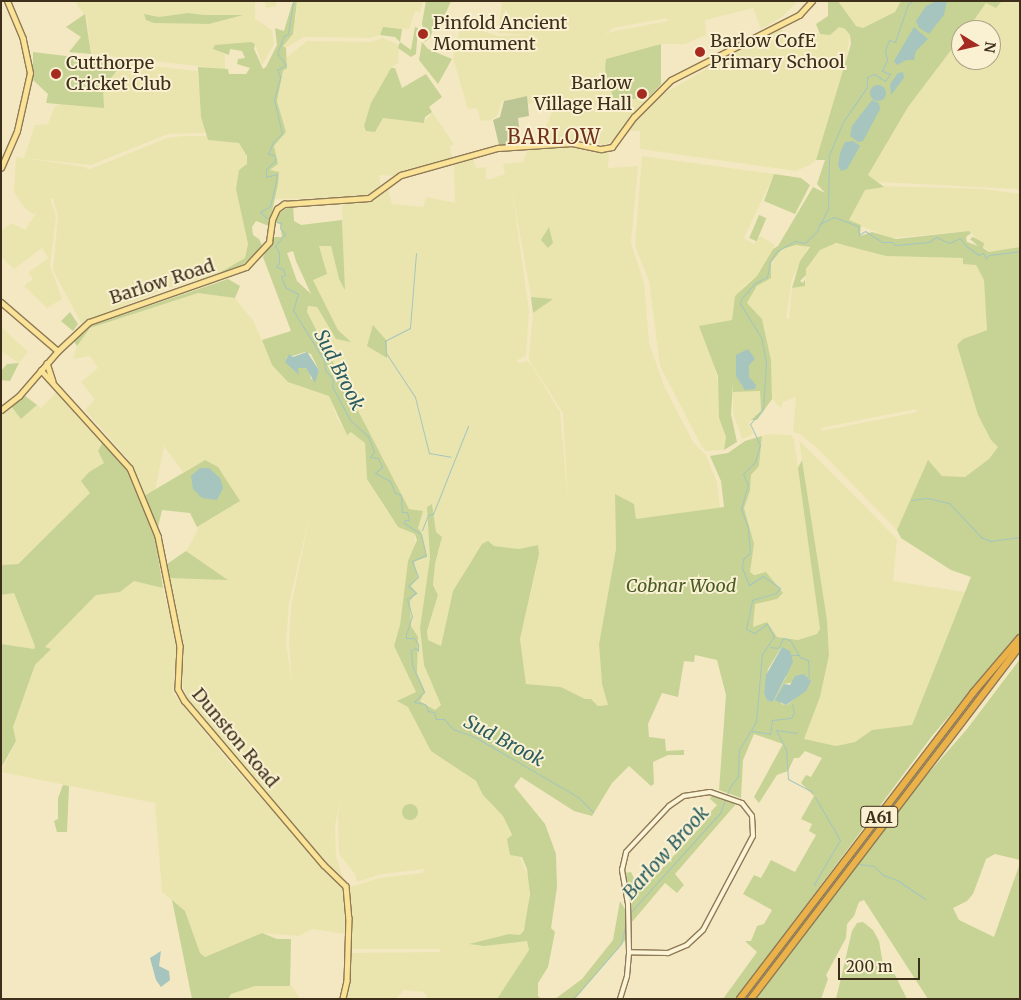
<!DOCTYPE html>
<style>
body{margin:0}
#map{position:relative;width:1021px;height:1000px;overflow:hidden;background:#f3e8c2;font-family:Merriweather,serif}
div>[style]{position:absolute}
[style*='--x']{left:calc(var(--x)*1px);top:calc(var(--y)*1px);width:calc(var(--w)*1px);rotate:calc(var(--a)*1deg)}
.farmland>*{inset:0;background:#eae5ae}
.green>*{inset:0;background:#c6d394;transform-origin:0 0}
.round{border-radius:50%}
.cemetery>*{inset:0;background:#bcc694}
.water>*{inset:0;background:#a5c5be}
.stream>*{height:1px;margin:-0.5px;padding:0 0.5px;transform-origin:0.5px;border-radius:0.5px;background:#a5c5be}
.roads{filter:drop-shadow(1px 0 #8f7a57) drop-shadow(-1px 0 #8f7a57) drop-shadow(0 1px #8f7a57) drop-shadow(0 -1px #8f7a57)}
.minor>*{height:4px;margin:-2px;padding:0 2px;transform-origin:2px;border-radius:2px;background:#fcf4d6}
.major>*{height:4.5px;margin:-2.25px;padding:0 2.25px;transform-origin:2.25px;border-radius:2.25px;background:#fae396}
.highway>*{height:5.5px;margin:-2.75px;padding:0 2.75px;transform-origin:2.75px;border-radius:2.75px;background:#ebb249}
.dots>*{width:14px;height:14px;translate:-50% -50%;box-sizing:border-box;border:2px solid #f9f1d2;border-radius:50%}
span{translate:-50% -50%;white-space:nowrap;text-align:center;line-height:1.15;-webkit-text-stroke:4px #f9f1d2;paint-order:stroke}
.shield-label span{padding:1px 4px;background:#f9f1d2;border:1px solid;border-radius:4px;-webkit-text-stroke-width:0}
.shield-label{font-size:16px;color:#3d2f1c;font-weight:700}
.poi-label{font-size:18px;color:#3d2f1c}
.left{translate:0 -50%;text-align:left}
.right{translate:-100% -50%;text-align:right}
.street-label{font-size:18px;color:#3d2f1c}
.park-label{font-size:18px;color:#485c21;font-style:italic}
.water-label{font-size:19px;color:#2a5d5f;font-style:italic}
.quarter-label{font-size:20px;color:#6f3117;letter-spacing:1px}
.frame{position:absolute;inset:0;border:2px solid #3d2f1c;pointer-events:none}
.north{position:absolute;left:951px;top:20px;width:50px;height:50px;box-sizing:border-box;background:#f9f1d2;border:1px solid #aea389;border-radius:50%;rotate:99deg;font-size:14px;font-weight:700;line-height:20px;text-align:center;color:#3d2f1c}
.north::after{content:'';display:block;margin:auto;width:18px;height:22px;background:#a52a1f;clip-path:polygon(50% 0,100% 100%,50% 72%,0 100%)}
.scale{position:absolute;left:838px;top:958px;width:82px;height:22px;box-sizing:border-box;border:2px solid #3d2f1c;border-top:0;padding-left:6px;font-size:15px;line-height:18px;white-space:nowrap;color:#3d2f1c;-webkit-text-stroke:4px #f9f1d2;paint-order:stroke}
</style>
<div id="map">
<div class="farmland">
<i style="clip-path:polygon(evenodd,78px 1px,276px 1px,276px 6px,266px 8px,265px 2px,255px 2px,255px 19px,272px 30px,274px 44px,262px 65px,255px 44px,251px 42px,219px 51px,225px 55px,225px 69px,91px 54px,87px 19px,76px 3px,78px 1px,188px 13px,205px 15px,241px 15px,209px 24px,169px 23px,144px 14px,159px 17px,188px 13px)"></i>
<i style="clip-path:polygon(297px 1px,423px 1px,420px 12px,415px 11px,409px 29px,383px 27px,380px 35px,370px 38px,304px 37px,286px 48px,283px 46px,296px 17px)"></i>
<i style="clip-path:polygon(evenodd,502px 1px,798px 1px,783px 16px,761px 29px,753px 8px,705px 20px,706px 35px,685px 44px,661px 44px,606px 59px,621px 100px,648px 98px,613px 141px,603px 145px,584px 140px,539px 144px,553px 109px,549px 98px,528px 104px,527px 96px,502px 101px,497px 116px,490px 120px,481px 121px,477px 108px,468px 109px,453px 58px,461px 24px,498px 36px,530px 35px,498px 33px,502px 1px,667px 18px,668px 21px,610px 32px,603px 37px,613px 28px,667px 18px)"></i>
<i style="clip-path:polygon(838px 1px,901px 1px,895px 12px,863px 28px,856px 26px)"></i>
<i style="clip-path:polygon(1002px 1px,1020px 1px,1020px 189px,877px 182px,868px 175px,908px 107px,961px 37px,961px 60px,991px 60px,991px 30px,967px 30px,986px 3px,996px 8px)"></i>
<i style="clip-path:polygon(781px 26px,785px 41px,805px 32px,829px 35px,839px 26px,850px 34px,844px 73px,816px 160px,810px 165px,796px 171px,640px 149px,640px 131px,627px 131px,656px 98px)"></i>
<i style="clip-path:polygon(383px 38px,399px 45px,398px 63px,391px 68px,371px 103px,375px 132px,383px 118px,424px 123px,432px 112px,454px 144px,450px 146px,452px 159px,394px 176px,379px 175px,381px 189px,366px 197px,274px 199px,278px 184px,269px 171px,278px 164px,274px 146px,286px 132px,277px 101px,283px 71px,287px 68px,287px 57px,307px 41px,370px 42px)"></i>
<i style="clip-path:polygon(123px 63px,197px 71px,205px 133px,168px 134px,91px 165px,24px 158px,35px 125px,48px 124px,55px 106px,103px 88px)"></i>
<i style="clip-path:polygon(183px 136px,207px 136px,208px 140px,239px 143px,246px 150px,247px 164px,241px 212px,248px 244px,245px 258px,217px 274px,168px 288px,81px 323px,53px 270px,58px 216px,53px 199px,50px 199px,56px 217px,50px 266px,62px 299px,47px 308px,24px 286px,33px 279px,28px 273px,48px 258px,42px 248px,14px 269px,1px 257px,1px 231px,11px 223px,25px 230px,37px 212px,33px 214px,25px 208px,14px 192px,16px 157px,86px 167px,88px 170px,167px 138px)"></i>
<i style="clip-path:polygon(evenodd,572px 145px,609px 152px,608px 168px,638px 166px,631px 243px,644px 283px,649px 343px,665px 388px,693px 442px,706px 455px,717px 482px,720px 508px,636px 519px,634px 504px,615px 495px,616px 549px,599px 644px,602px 684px,608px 705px,598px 706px,591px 699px,585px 699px,561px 687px,526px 684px,520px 639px,537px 565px,538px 545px,519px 549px,494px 546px,470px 562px,451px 601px,441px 647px,428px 640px,427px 631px,438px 595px,433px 585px,435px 564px,441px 543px,435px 532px,431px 504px,427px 507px,430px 558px,420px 628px,424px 665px,441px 705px,435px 710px,419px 698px,425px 691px,417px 673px,416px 655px,419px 651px,411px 626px,410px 601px,415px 597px,411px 586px,413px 566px,414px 562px,423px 560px,426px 554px,421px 532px,417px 528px,418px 510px,409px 509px,307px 312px,308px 306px,317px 307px,336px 339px,350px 341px,338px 330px,313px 280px,318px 246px,331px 246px,339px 279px,344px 288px,342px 202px,371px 201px,388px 188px,392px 204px,423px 207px,426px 197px,455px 203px,454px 163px,473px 156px,476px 168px,486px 167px,486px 179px,491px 179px,505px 174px,503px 164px,523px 162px,528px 149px,572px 145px,512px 189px,531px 297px,552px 299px,533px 313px,529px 354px,529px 360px,563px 413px,568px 501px,560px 412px,532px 366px,527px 361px,518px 363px,517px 360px,526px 356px,529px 311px,512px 189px,572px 145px,374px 326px,385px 340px,367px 346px,374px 326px)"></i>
<i style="clip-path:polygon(642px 156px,774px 174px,744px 238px,754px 244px,760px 236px,775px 245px,757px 276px,743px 287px,734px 302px,732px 320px,715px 365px,719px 391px,719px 418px,726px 437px,724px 450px,706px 451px,702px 447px,660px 366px,649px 281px,635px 246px)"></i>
<i style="clip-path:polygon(883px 186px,983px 189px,1020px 194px,1020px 247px,989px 252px,969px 231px,891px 238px,848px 221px,865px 190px)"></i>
<i style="clip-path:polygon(evenodd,831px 244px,847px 245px,886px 256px,963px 258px,976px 265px,985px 280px,987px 330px,972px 335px,957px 345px,978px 415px,991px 440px,998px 447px,989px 459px,965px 477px,942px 476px,928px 461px,897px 530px,820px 451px,800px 434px,793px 432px,796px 397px,783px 402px,781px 408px,772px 399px,771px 360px,762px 319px,747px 303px,782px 248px,796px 245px,808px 247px,792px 279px,786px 318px,789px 319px,792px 288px,805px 286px,806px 269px,820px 250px,831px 244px,916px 409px,917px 412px,821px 431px,821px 428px,916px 409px)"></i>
<i style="clip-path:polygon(evenodd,198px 293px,235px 298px,254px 322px,272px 365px,329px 395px,338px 420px,347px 434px,351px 432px,359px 436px,365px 443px,367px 479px,387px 511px,398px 527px,415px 534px,415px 550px,408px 561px,400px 625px,394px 646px,416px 692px,397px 701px,408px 707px,431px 748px,476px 782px,483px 795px,503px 816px,530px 881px,527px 922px,520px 935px,509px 934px,474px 946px,527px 941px,529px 950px,497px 999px,428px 999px,424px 992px,404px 990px,396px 999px,346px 999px,351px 953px,440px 952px,440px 949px,350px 949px,348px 888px,379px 878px,422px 873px,425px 869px,382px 874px,357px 882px,355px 874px,339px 854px,338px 816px,343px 788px,335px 825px,336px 857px,343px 877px,327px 864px,187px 700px,181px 677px,182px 635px,168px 578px,227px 579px,186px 551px,198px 530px,197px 527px,239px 502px,205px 460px,183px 472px,164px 446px,155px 491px,144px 496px,127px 458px,85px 410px,95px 399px,81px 382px,98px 368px,90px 356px,73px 359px,77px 346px,90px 328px,198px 293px,311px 510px,291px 607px,289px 642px,292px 685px,286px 642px,289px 603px,311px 510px)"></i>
<i style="clip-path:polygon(1px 327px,28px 352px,19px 363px,1px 351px)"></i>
<i style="clip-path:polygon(58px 391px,103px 442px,98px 451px,104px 463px,89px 472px,82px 481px,91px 493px,17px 564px,1px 565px,1px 413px,11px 406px,21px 419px,37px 405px,41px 408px)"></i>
<i style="clip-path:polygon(760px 391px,761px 411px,749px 423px,754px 434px,742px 439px,733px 413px,733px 392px)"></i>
<i style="clip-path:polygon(769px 434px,791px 435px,794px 440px,816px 586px,820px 629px,817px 634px,798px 640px,777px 637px,767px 622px,753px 627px,754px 604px,777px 599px,760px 572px,754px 575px,750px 572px,744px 508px,750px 491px,751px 475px,759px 466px,762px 436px)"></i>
<i style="clip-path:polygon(799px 440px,897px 539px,893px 581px,965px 592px,912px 725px,872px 730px,855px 742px,836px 746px,804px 739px,820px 697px,829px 654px,827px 620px)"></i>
<i style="clip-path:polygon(134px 581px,163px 588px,177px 644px,173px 693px,228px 761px,325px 870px,341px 881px,344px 887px,347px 910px,346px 934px,313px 929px,298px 936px,262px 933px,205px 957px,200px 953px,185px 911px,162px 892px,155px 803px,1px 772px,16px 741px,13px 727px,35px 665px,50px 649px,44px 648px,96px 595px,120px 592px)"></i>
<i style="clip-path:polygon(14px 593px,35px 645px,34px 649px,1px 644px,1px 595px)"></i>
<i style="clip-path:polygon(255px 986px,292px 986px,300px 999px,228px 999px,231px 994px)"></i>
</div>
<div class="green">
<i style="clip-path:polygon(297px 1px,293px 34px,283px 46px,286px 48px,287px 68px,283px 71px,277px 101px,286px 132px,274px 146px,278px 164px,270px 170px,279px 172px,278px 184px,269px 226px,256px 221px,252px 227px,253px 235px,259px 239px,263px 248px,237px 269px,212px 277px,245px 258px,248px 244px,236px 189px,239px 170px,247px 164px,247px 156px,239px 143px,208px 140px,201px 117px,198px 67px,228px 69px,229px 74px,246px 74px,250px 68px,237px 64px,238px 59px,245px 58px,242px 51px,230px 49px,229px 55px,213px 49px,215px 45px,251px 42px,255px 44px,254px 49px,263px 69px,266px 67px,277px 45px,275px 28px,284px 31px,292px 4px)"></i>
<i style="clip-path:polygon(426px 1px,451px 1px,443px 19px,436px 21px,430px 38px,425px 42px,422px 36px,424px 36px,422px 23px)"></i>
<i style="clip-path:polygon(evenodd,828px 1px,838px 1px,856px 26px,863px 28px,895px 12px,901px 1px,1002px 1px,996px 8px,986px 3px,967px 30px,961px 30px,961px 37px,908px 107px,868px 175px,884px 187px,865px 190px,849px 220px,861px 225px,860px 236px,872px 232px,896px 239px,969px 231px,971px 233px,966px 237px,967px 242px,978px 246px,970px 239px,973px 237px,984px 243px,983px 248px,989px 252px,1020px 247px,1020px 633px,932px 736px,736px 999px,723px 999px,757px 952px,745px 941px,751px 941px,757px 926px,764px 924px,772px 910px,743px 894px,754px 875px,761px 878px,771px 860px,795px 872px,816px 835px,809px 831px,812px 824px,801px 819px,814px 796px,801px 783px,806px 775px,811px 777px,822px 758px,805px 751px,799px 758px,794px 758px,788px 771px,777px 775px,759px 803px,754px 797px,783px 744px,754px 734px,743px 760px,741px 798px,719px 790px,726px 695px,717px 660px,695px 655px,694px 662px,684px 661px,678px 697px,662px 693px,648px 724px,649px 737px,665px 739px,666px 751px,684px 750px,684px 755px,668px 755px,653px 762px,654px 784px,651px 786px,629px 766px,612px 783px,592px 816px,574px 811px,521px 777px,514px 786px,545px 824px,556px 854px,557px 887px,551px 928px,555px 932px,548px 967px,538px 983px,538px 996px,541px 999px,497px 999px,529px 950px,527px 941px,484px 946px,469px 944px,509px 934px,520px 935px,524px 930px,530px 894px,527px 869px,522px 857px,510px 855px,507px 839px,512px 835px,503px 816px,483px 795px,476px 781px,431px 751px,408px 707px,397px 701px,416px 692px,394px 646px,400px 625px,408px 561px,417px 540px,415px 534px,398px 527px,367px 479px,365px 443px,351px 432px,347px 435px,329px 396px,288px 382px,272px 365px,262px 340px,291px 331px,263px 257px,274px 237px,282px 237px,280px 224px,274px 222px,277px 215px,293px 204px,294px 221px,301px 225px,342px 220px,345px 290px,339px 279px,331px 246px,319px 246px,327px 274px,313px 280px,338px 330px,351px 342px,336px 339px,317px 307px,308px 306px,307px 312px,409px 509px,423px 511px,418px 528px,421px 532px,427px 557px,414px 562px,418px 578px,411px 586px,417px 593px,410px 601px,411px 626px,418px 637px,417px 673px,425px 691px,420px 701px,435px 710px,441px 705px,424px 665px,420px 628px,430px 558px,427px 507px,432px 504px,436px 532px,442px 537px,435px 564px,433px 585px,438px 595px,427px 631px,428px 640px,441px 646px,453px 591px,482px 544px,488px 541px,494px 546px,519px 549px,538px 545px,539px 554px,520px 639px,526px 684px,561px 687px,585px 699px,591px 699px,598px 706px,608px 705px,602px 684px,599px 644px,616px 549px,615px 494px,634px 504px,636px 519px,724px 507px,721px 481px,710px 456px,728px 453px,745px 441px,762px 436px,759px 466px,751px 475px,750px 491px,744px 508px,754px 544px,750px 572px,754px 575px,766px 572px,783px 593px,777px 599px,755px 604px,753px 627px,767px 622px,777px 637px,798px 640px,817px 634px,820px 629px,798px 468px,802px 460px,827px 620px,829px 655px,820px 697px,804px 739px,836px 746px,855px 742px,872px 730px,912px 725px,971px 577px,951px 570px,901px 538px,897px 530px,928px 460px,942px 476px,965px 477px,989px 459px,998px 447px,991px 440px,978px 415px,957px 345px,963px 339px,987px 330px,984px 280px,976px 265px,963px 264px,963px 258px,886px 256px,836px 243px,820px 250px,806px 269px,806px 275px,800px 281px,803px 283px,805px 279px,805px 286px,792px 288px,800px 261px,810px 247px,796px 245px,782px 249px,771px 263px,771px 278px,757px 286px,747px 303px,762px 319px,771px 360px,772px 399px,757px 420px,751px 420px,761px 411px,760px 391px,733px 392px,733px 384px,731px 414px,737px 442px,724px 450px,726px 437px,719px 418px,718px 376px,699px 326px,732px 320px,735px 296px,757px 276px,773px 249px,778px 246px,813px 187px,825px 193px,817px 184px,825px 160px,816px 160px,851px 44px,850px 35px,845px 29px,839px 27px,830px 35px,820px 34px,816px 24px,828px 16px,828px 1px,293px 251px,296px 261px,311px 294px,297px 281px,287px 253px,293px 251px,828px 1px,305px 352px,311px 354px,319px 370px,315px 379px,311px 379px,309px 370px,302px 366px,298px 368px,298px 374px,286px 358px,305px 352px,828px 1px,781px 648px,786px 677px,773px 702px,764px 693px,768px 669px,781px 648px,828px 1px,794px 682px,798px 696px,787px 705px,781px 704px,784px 684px,794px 682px)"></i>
<i style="clip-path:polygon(188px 13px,205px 15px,243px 15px,209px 24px,154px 23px,146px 20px,144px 14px,159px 17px)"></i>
<i style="clip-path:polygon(85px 14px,91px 54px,69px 52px,81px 37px,66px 27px)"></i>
<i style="clip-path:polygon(383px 27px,402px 29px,400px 42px,411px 50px,415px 27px,418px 28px,416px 54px,411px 57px,398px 48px,400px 42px,395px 37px,380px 35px)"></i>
<i style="clip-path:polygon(422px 42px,428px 49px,452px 59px,438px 84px,419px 60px)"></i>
<i style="clip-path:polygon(661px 44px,661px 84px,648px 98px,614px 100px,605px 70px,606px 59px)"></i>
<i style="clip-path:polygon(33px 52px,123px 63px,103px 88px,104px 108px,46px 103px,48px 94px,33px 80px)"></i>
<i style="clip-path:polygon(391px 68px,395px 68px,402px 88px,426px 74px,442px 97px,429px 107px,432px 112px,425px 117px,424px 123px,383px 118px,375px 132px,366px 131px,364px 126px,371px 103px)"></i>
<i style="clip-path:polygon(774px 174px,801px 178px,810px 185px,795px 214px,764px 201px)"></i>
<i style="left:759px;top:215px;width:8px;height:25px;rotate:23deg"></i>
<i style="clip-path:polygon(549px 227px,553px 243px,548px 248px,541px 240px)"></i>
<i style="clip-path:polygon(228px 279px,240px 286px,235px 298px,198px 293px,90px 328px,77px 346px,73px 340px,90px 326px)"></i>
<i style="clip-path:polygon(531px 297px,553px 299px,533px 313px)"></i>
<i style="clip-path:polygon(70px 312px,78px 324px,73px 331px,61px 321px)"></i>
<i style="clip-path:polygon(373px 325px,387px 341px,387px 358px,367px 346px)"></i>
<i style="clip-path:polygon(19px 363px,10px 381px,1px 380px,1px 371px,7px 364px)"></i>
<i style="clip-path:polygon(24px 395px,37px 405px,21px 419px,11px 406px)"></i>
<i style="clip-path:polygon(103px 442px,127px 470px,155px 537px,163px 588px,134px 581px,120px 592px,96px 595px,45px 647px,51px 649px,35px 665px,13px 727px,16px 741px,1px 768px,1px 644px,34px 649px,35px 646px,14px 593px,1px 595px,1px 565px,18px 564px,90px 493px,81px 481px,89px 472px,104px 463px,98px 451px)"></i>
<i style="clip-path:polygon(205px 460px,218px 467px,240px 501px,197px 527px,190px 513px,162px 510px,158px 527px,144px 496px)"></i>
<i style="clip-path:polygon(186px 551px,228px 580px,168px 578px,167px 564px)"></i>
<i style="clip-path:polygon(1020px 659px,1020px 860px,995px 854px,986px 859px,973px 894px,967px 901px,953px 908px,959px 920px,994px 937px,1020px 863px,1020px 999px,928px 999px,864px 900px,859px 902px,854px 916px,847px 924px,846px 938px,826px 975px,828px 979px,821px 999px,756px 999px,912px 792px,967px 729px)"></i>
<i style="clip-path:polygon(63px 785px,69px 786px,67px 832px,57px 832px,54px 821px,58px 819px,58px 798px)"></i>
<i style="clip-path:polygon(712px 795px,736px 804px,675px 874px,684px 885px,677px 893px,665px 883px,632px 922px,624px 873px,631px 872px,638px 887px,644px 888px,705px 822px,703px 820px,717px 805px,710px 799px)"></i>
<i class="round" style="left:402px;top:804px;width:16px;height:16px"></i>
<i style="clip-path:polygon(172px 900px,185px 911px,200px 953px,205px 957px,262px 933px,277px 939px,291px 939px,290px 986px,255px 986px,231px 994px,228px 999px,192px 999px)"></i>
<i style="clip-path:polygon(620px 901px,625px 909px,628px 937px,575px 999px,555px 999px,582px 979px,613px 940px)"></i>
<i style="clip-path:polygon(863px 922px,873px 930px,879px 941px,883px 964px,894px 973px,907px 999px,836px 999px,852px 931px,857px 923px)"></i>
</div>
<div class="cemetery">
<i style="clip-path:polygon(527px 96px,529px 116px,518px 118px,521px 144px,499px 145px,493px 120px,500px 117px,504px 101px)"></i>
</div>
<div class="water">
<i style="clip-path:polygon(937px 1px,947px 1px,944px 15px,929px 34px,919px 28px,916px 21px,926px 6px)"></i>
<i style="clip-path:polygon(914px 27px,928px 39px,916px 51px,914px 60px,906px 60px,897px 65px,894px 61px)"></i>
<i style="clip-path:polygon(903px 72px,904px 78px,891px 95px,890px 84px,898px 73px)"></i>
<i class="round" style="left:870px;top:85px;width:16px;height:16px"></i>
<i style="clip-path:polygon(872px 100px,879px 103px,880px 109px,863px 141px,858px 142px,850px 136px,852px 126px)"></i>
<i style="clip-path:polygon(853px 141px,860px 146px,847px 169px,841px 171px,838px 165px,840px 153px,845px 142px)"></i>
<i style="clip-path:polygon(748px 349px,755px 359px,749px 365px,749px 377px,756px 385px,755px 389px,745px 390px,736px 376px,736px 355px)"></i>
<i style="clip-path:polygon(307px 352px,319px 370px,315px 383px,306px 368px,298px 368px,299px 375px,285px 362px,289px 354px,293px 357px)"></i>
<i style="clip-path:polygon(200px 468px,209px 468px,220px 478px,223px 488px,217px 500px,202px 498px,193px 489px,191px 476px)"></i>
<i style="clip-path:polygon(782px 647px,790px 651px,793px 662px,773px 702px,767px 700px,764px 693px,766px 675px)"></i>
<i style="clip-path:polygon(804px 674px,811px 681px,806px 691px,786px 705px,775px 700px,784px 684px,790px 685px,795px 676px)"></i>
<i style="clip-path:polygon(161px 951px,159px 966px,169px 971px,170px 980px,161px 987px,156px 980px,150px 958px)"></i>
</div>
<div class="stream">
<i style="--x:270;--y:221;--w:13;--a:-138"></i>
<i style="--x:260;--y:212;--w:12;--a:-31"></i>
<i style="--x:270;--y:206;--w:25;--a:-76"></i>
<i style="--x:276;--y:182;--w:8;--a:-83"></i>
<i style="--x:277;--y:174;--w:11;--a:165"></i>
<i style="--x:266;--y:177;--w:8;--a:-90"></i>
<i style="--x:266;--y:169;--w:13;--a:-42"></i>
<i style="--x:276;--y:160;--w:5;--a:-112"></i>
<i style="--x:274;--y:155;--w:6;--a:-171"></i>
<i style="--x:268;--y:154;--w:13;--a:-67"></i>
<i style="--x:273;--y:142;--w:12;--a:-42"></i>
<i style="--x:282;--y:134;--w:35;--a:-103"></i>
<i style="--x:274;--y:100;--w:24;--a:-75"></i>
<i style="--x:280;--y:77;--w:8;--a:-113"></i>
<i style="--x:277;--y:70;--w:10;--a:-29"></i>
<i style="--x:286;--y:65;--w:15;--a:-127"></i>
<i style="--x:277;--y:53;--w:18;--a:-68"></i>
<i style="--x:284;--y:36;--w:4;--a:-27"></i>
<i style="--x:288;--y:34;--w:33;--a:-81"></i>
<i style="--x:273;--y:221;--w:8;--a:14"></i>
<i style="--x:281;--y:223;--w:5;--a:101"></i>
<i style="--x:280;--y:228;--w:8;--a:50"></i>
<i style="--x:285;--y:234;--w:16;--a:130"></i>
<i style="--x:275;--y:246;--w:7;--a:56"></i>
<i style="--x:279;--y:252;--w:11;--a:90"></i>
<i style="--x:279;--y:263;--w:5;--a:127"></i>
<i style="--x:276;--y:267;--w:7;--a:16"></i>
<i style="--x:283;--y:269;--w:6;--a:72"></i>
<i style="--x:285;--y:275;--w:4;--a:166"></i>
<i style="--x:281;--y:276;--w:12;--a:70"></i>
<i style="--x:285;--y:287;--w:15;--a:28"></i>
<i style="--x:298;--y:294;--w:17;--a:107"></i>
<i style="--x:293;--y:310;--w:59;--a:58.2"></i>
<i style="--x:324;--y:360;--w:10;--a:84"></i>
<i style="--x:325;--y:370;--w:12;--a:48"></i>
<i style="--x:333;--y:379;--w:7;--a:98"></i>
<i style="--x:332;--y:386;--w:38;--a:62"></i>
<i style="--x:350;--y:420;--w:24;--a:42"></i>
<i style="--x:368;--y:436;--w:17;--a:69"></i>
<i style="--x:374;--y:452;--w:6;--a:129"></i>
<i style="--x:370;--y:457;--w:8;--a:7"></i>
<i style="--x:378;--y:458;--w:10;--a:66"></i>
<i style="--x:382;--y:467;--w:9;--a:139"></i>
<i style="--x:375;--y:473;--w:17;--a:28"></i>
<i style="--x:390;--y:481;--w:13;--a:67"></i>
<i style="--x:395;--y:493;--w:6;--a:18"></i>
<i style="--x:401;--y:495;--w:17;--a:87"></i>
<i style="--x:402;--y:512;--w:5;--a:0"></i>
<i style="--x:407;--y:512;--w:8;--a:76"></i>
<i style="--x:409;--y:520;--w:4;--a:180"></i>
<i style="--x:405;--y:520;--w:3;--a:108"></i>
<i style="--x:404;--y:523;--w:20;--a:33"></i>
<i style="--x:421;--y:534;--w:22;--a:77"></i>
<i style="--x:426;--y:555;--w:15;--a:157"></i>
<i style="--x:412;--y:561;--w:17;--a:69"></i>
<i style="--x:418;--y:577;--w:13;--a:138"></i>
<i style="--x:408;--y:586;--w:11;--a:41"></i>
<i style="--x:416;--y:593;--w:11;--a:146"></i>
<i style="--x:407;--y:599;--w:18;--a:74"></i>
<i style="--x:412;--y:616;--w:19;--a:108"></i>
<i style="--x:406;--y:634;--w:4;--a:90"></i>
<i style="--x:406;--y:638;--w:8;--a:0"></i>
<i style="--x:414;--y:638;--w:7;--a:56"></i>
<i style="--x:418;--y:644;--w:7;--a:90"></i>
<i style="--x:418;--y:651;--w:4;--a:-124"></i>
<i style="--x:416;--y:648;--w:5;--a:158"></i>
<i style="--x:411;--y:650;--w:15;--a:86"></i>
<i style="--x:412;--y:665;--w:30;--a:66"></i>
<i style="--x:424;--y:692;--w:14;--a:135"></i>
<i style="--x:414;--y:702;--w:11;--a:10"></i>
<i style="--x:425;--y:704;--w:8;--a:67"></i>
<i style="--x:428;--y:711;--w:6;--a:9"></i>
<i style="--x:434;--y:712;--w:7;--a:74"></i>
<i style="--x:436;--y:719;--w:8;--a:0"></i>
<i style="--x:444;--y:719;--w:13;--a:48"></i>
<i style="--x:453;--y:729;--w:23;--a:20"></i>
<i style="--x:475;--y:737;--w:119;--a:30.2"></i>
<i style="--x:578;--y:797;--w:21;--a:45"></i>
<i style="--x:819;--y:224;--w:17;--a:-25"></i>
<i style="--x:834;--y:217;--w:26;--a:21"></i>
<i style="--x:858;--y:226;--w:9;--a:84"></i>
<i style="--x:859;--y:235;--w:7;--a:-34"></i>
<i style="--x:865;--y:231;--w:20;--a:33"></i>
<i style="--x:882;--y:242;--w:10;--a:0"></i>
<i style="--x:892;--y:242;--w:4;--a:45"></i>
<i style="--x:895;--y:245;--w:34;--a:-5"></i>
<i style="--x:929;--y:242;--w:9;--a:-36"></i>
<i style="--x:936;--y:237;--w:14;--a:25"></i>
<i style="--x:949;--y:243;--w:12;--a:-24"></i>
<i style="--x:960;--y:238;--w:9;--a:54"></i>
<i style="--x:965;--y:245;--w:17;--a:36"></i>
<i style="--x:979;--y:255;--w:4;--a:-27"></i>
<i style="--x:983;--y:253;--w:6;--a:59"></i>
<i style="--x:986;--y:258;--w:4;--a:-45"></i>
<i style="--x:989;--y:255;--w:31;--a:-7"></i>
<i style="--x:416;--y:253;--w:75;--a:94.6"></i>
<i style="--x:410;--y:328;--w:28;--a:153"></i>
<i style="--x:385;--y:341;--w:12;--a:85"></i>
<i style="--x:386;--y:353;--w:53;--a:56.6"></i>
<i style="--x:415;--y:397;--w:58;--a:76"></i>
<i style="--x:429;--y:453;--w:22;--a:10"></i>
<i style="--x:911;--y:500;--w:16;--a:-7"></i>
<i style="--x:927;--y:498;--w:23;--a:13"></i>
<i style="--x:949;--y:503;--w:47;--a:46.7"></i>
<i style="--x:981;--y:537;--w:10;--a:24"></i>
<i style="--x:990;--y:541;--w:30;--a:-8"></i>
<i style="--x:422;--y:530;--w:16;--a:-68"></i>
<i style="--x:428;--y:515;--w:5;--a:-11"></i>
<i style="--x:433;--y:514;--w:95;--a:-68.3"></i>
<i style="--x:770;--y:647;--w:8;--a:7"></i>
<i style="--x:778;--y:648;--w:11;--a:-63"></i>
<i style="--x:783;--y:638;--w:7;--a:16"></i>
<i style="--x:790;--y:640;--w:20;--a:60"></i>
<i style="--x:800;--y:657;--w:9;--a:21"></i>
<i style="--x:808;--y:660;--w:17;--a:87"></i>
<i style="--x:791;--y:655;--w:8;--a:0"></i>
<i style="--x:776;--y:730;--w:22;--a:63"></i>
<i style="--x:786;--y:750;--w:29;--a:86"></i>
<i style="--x:788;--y:779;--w:27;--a:28"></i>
<i style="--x:776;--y:730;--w:21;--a:8"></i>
<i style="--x:752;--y:731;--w:18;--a:9"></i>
<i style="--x:770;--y:734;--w:14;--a:-82"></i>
<i style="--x:772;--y:720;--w:19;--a:-6"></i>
<i style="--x:791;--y:718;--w:6;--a:-59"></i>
<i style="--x:794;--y:713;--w:9;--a:-103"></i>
<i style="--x:815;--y:797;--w:50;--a:59.8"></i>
<i style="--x:840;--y:840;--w:51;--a:120.6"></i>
<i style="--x:814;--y:884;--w:2;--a:27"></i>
<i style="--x:859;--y:864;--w:15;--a:8"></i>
<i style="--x:874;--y:866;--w:13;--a:45"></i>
<i style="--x:883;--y:875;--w:15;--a:20"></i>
<i style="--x:897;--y:880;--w:34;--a:34"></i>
<i style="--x:629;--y:914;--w:136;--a:-48"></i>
<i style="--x:720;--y:813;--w:28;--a:-69"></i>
<i style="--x:730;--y:787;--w:14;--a:-54"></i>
<i style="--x:738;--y:776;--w:26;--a:-88"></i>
<i style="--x:739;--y:750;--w:33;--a:-59"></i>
<i style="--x:756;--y:722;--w:68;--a:-85"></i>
<i style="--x:762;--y:654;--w:21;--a:-55"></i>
<i style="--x:774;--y:637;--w:15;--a:-118"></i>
<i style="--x:767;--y:624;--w:16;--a:145"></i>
<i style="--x:754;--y:633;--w:9;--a:-153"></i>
<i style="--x:746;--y:629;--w:30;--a:-78"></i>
<i style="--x:752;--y:600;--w:25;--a:-16"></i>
<i style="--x:776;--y:593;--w:6;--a:-51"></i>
<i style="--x:780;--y:588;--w:21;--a:-145"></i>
<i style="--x:763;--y:576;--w:17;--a:147"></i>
<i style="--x:749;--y:585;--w:18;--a:-112"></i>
<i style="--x:742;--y:568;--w:9;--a:-84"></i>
<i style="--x:743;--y:559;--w:9;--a:-41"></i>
<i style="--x:750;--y:553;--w:25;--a:-95"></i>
<i style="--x:748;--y:528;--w:20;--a:-110"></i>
<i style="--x:741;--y:509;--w:25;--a:-74"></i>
<i style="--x:748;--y:485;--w:12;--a:-114"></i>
<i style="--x:743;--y:474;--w:17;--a:-45"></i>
<i style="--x:755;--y:462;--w:18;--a:-74"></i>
<i style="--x:760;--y:445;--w:23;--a:-115"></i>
<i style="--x:750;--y:424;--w:20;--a:-49"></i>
<i style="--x:763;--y:409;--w:47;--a:-86.3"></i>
<i style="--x:766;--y:362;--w:25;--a:-101"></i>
<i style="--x:761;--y:337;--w:39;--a:-122"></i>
<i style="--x:740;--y:304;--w:5;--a:-79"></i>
<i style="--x:741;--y:299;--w:21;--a:-49"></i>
<i style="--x:755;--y:283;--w:13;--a:-27"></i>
<i style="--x:767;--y:277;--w:16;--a:-79"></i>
<i style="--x:770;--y:261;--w:12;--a:-55"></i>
<i style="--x:777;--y:251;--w:21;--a:-29"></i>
<i style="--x:795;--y:241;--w:10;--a:11"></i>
<i style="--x:805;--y:243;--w:17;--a:-45"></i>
<i style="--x:817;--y:231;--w:25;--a:-64"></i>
<i style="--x:828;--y:208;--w:53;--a:-88.9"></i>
<i style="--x:829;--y:155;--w:36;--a:-67"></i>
<i style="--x:843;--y:122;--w:42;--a:-55.6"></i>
<i style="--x:867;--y:87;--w:10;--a:-90"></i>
<i style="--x:867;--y:77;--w:8;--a:-23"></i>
<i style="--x:874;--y:74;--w:13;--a:32"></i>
<i style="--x:885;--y:81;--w:9;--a:-54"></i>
<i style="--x:890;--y:74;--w:9;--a:-159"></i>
<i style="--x:882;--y:71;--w:12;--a:-66"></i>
<i style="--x:887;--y:60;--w:10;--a:-101"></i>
<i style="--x:885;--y:50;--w:11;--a:-68"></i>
<i style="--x:889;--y:40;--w:6;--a:18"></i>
<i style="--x:895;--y:42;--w:40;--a:-71.1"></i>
<i style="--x:908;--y:4;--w:6;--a:-31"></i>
<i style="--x:573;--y:999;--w:73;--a:-48.9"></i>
<i style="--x:621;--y:944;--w:28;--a:-77"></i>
</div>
<div class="roads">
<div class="minor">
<i style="--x:620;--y:999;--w:24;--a:-73"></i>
<i style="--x:627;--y:976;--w:24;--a:-85"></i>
<i style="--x:629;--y:952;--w:48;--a:-91.2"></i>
<i style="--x:628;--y:904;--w:35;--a:-100"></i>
<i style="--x:622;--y:870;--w:18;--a:-77"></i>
<i style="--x:626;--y:852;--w:63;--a:-46.9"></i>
<i style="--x:669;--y:806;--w:18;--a:-34"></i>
<i style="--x:684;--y:796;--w:26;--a:-9"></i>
<i style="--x:710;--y:792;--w:34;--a:19"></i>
<i style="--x:742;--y:803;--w:16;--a:52"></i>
<i style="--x:752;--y:816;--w:20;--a:87"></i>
<i style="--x:753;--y:836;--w:106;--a:118"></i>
<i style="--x:703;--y:930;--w:22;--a:137"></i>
<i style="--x:687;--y:945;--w:21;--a:157"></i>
<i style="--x:668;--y:953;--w:39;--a:-179"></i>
</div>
<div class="major">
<i style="--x:1;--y:168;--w:40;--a:-66.6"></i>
<i style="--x:17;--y:131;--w:59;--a:-77.4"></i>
<i style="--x:30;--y:73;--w:35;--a:-102"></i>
<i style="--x:23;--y:39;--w:41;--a:-112.8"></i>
<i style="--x:1;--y:302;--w:75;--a:40.7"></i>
<i style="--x:47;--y:363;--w:19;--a:72"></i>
<i style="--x:41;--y:370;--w:132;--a:47.8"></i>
<i style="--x:130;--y:468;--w:74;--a:67.6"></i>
<i style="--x:158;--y:536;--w:112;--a:78.7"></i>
<i style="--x:180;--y:646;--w:43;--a:92.7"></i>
<i style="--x:178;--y:689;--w:13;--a:61"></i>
<i style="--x:184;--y:700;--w:216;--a:49.7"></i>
<i style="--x:324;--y:865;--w:30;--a:44"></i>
<i style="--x:346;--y:886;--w:32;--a:85"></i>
<i style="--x:349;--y:918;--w:63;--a:91.8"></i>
<i style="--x:347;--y:981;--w:18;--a:103"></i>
<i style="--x:1;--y:410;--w:23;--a:-38"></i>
<i style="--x:19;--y:396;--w:60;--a:-49.1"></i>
<i style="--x:58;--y:351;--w:42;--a:-43.1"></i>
<i style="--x:89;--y:322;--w:166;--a:-19.3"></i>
<i style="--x:246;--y:267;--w:34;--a:-47"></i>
<i style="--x:269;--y:242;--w:22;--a:-82"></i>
<i style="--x:272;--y:220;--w:12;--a:-66"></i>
<i style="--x:277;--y:209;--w:9;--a:-36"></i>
<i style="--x:284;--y:204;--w:85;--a:-4"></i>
<i style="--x:369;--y:198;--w:39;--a:-36"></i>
<i style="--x:401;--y:175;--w:101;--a:-15.6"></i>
<i style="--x:498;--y:148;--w:74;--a:-3.9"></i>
<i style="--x:572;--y:143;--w:30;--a:12"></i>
<i style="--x:601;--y:149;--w:11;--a:-10"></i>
<i style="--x:612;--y:147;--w:37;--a:-54"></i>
<i style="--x:634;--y:117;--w:52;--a:-45"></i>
<i style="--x:671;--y:80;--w:144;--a:-26.9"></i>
<i style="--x:799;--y:15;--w:19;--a:-47"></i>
</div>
<div class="highway">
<i style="--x:740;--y:999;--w:385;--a:-52.7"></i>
<i style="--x:973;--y:693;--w:72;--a:-49.5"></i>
<i style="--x:751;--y:999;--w:444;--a:-52.7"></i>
</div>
</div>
<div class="dots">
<i style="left:423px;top:34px;background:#a52a1f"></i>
<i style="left:700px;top:52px;background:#a52a1f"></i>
<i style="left:56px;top:74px;background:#a52a1f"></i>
<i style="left:642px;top:94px;background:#a52a1f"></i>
</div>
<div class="shield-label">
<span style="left:879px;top:817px">A61</span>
</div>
<div class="poi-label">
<span class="left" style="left:433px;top:34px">Pinfold Ancient<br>Momument</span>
<span class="left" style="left:710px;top:52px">Barlow CofE<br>Primary School</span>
<span class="left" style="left:66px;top:74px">Cutthorpe<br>Cricket Club</span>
<span class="right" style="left:632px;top:94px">Barlow<br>Village Hall</span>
</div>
<div class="street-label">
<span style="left:162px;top:282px;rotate:-18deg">Barlow Road</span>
<span style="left:235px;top:738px;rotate:50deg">Dunston Road</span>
</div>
<div class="park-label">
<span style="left:681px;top:586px">Cobnar Wood</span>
</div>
<div class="water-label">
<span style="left:339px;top:370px;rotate:63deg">Sud Brook</span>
<span style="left:504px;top:741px;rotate:28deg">Sud Brook</span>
<span style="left:666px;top:853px;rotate:-48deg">Barlow Brook</span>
</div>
<div class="quarter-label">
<span style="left:554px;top:136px">BARLOW</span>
</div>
<div class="frame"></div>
<div class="north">N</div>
<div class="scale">200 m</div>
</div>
